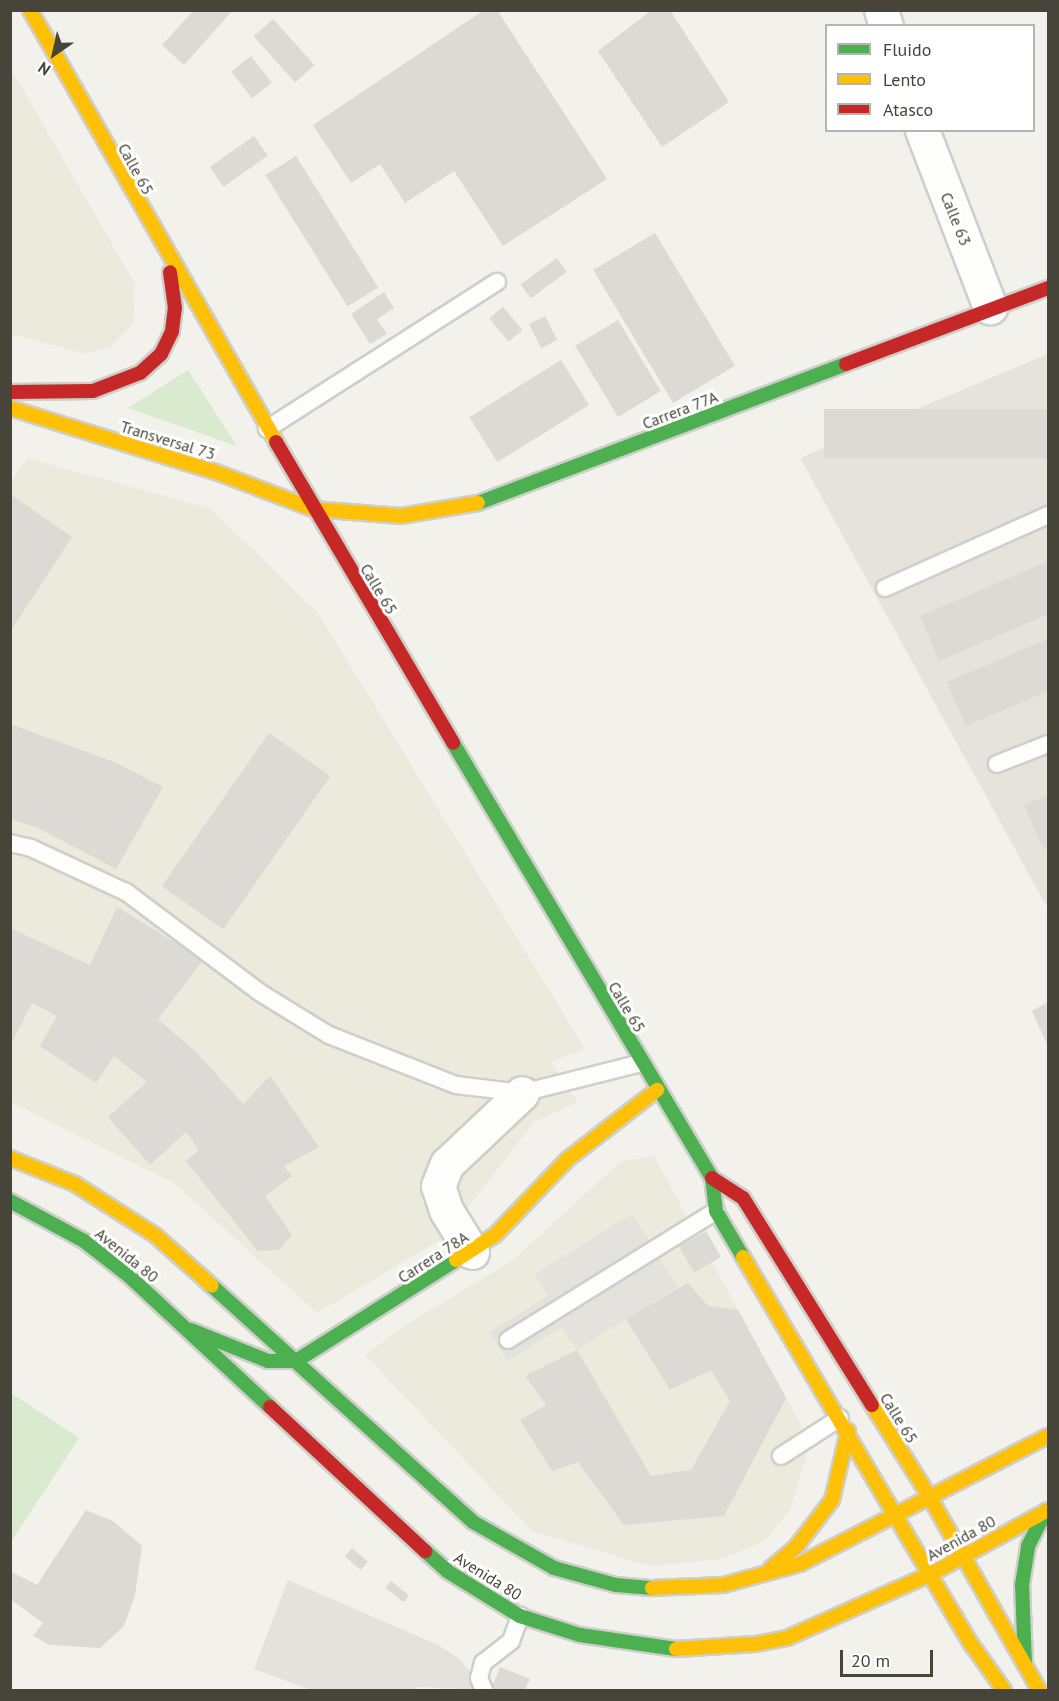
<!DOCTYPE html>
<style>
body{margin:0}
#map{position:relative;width:1059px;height:1701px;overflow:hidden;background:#f2f1ec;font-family:"PT Sans",sans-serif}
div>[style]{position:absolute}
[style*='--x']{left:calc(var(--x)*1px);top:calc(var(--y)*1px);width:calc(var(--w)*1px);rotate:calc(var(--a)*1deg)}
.residential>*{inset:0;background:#e5e3db}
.education>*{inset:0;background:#ebeadc}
.green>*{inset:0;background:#daeacf}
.parking>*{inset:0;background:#e3e2dd}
.building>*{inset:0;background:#dbdad4;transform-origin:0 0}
.roads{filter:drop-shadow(2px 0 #cfcfca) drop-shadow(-2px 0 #cfcfca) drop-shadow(0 2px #cfcfca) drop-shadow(0 -2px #cfcfca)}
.lane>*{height:16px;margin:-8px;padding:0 8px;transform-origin:8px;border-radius:8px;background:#fdfdfc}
.street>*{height:33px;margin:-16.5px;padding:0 16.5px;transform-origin:16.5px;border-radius:16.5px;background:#fdfdfc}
.fast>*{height:14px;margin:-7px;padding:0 7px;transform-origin:7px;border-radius:7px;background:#4caf50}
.slow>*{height:14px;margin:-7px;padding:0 7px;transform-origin:7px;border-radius:7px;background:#ffc107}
.jam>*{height:14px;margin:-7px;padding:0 7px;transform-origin:7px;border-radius:7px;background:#c62828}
span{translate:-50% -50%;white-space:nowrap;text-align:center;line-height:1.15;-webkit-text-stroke:6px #fff;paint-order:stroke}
.street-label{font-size:16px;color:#474439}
.frame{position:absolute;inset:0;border:12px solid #474439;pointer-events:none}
.legend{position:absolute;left:825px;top:24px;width:210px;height:108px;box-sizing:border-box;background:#fff;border:2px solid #b5b4b0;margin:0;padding:8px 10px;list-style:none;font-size:18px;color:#474439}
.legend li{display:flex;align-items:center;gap:12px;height:30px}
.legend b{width:30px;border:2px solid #b5b4b0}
.north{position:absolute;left:24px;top:24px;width:60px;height:60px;-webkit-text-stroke:4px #fff;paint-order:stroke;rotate:214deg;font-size:16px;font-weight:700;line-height:24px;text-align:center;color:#474439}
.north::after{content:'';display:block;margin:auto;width:21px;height:27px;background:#474439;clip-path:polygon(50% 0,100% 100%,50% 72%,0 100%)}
.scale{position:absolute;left:840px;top:1650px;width:93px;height:27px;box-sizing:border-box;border:3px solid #474439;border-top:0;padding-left:8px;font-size:18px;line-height:21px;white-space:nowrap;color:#474439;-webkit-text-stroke:4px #fff;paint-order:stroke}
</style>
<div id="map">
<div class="residential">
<i style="clip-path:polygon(1048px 354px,1048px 909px,800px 458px)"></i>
</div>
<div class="education">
<i style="clip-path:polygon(10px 67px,135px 284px,133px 324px,110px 347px,87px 354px,11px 334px)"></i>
<i style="clip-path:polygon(27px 458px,211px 509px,318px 613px,585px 1049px,551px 1062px,578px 1102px,534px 1122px,445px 1237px,317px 1313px,174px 1183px,11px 1102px,10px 484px)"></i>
<i style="clip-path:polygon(654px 1156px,801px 1425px,806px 1457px,790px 1510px,763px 1542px,720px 1559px,650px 1566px,532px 1531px,365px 1355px,406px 1325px,512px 1261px,620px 1162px)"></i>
</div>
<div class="green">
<i style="clip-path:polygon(188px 370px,237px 446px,128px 408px)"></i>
<i style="clip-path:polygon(11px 1393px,79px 1438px,11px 1542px)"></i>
</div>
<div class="parking">
<i style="clip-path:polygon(632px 1214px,678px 1287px,577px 1350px,562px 1327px,508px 1361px,489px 1332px,548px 1296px,535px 1274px)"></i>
<i style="clip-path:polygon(288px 1580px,438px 1645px,457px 1657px,487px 1690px,416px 1687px,414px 1690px,311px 1690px,254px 1669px)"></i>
</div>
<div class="building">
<i style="clip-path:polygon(194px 10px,233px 10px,184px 65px,162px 45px)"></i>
<i style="clip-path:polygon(484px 10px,497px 10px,607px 179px,503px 246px,454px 171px,405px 203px,380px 164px,351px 183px,313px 125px)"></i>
<i style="clip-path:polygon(652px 10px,670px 10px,729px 102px,662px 147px,598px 51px)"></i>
<i style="left:273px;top:19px;width:62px;height:26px;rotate:48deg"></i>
<i style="left:251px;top:56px;width:34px;height:25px;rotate:52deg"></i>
<i style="left:254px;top:136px;width:24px;height:54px;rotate:55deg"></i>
<i style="left:296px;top:156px;width:155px;height:36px;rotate:58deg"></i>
<i style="left:655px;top:233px;width:155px;height:72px;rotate:59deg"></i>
<i style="left:557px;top:258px;width:17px;height:45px;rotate:54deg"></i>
<i style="clip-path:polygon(384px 292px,394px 308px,377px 319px,387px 334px,370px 344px,351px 314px)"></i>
<i style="left:503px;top:307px;width:30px;height:18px;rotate:50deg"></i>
<i style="left:545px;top:316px;width:27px;height:18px;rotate:63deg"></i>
<i style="left:618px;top:320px;width:83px;height:50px;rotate:59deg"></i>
<i style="left:561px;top:360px;width:53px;height:108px;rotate:58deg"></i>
<i style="left:1048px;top:409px;width:49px;height:224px;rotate:90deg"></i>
<i style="clip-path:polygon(10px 494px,72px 537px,10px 632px)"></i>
<i style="clip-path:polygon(1048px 561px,1048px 614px,939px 661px,920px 616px)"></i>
<i style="clip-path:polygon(1048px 639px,1048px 691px,966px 726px,947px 682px)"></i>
<i style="clip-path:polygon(10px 724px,114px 762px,163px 787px,116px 869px,38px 828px,10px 819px)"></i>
<i style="left:269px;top:733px;width:75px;height:187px;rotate:35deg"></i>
<i style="clip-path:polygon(1048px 795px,1048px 847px,1043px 849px,1024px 805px)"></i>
<i style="clip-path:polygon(117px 907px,203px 960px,158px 1019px,198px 1054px,243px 1104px,270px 1076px,319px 1147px,284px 1166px,292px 1176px,265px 1196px,292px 1235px,279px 1250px,258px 1251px,186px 1161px,199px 1150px,186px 1132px,150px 1165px,108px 1117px,147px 1082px,114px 1056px,96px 1083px,40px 1046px,57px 1016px,32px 1003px,10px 1046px,10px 928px,90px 965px)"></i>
<i style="clip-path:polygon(1048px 1002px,1048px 1046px,1032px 1011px)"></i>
<i style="left:706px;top:1231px;width:30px;height:31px;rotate:60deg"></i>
<i style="clip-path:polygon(688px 1283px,708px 1306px,738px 1310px,786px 1398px,724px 1516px,624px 1525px,578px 1462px,552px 1471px,520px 1420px,546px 1405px,525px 1376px,577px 1350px,651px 1476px,691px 1470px,730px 1401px,711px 1370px,670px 1390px,626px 1319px)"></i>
<i style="clip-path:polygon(86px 1510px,113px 1521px,142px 1546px,135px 1595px,124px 1626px,100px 1648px,50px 1645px,33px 1636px,43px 1623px,10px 1599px,10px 1571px,37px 1585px)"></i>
<i style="left:352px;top:1548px;width:21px;height:11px;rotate:41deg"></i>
<i style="left:391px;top:1581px;width:23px;height:9px;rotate:38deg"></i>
<i style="clip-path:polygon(500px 1667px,530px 1679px,525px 1690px,491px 1690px)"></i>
</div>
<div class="roads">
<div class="lane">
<i style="--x:267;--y:429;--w:273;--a:-32.6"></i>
<i style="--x:885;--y:588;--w:179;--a:-24.1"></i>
<i style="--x:997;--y:764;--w:55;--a:-21.4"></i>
<i style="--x:10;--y:843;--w:22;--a:13"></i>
<i style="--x:31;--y:848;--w:105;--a:24.9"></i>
<i style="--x:126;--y:892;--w:166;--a:36.9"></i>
<i style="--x:259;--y:992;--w:82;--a:31.6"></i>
<i style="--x:329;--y:1035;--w:136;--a:21.5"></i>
<i style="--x:456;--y:1085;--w:66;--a:6.9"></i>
<i style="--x:522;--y:1093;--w:123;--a:-14.1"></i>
<i style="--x:508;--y:1340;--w:245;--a:-31.8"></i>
<i style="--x:781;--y:1456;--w:70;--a:-32.8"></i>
<i style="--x:484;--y:1690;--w:13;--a:-113"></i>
<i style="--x:479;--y:1678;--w:16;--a:-75"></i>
<i style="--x:483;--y:1663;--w:36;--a:-38"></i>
<i style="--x:511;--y:1641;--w:27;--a:-70"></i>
</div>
<div class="street">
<i style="--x:881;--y:10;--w:17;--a:73"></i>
<i style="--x:922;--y:130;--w:190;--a:69"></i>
<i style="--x:472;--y:1252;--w:49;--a:-121.8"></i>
<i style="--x:446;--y:1210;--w:25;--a:-108"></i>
<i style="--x:438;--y:1186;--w:24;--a:-68"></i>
<i style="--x:447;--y:1164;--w:103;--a:-43.4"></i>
</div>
<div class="fast">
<i style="--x:478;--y:503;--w:393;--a:-20.7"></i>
<i style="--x:453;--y:743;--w:506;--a:59.23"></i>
<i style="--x:712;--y:1178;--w:33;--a:83"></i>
<i style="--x:716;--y:1211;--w:53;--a:59.6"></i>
<i style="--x:10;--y:1201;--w:84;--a:28.4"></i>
<i style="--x:84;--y:1241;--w:57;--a:37.9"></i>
<i style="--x:129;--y:1276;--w:192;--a:42.9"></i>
<i style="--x:212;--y:1286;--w:352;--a:42.1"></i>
<i style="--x:473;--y:1522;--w:93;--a:29.6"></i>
<i style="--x:554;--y:1568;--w:64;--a:15.3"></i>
<i style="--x:616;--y:1585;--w:36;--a:5"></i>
<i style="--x:191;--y:1330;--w:83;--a:21.9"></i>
<i style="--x:268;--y:1361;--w:28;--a:0"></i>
<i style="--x:296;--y:1361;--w:189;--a:-32.3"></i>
<i style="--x:425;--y:1551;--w:30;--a:42"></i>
<i style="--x:447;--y:1571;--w:86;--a:31.7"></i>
<i style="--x:520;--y:1616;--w:63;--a:17.6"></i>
<i style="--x:580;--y:1635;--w:97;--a:8.3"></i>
<i style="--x:1025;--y:1665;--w:80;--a:-92.1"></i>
<i style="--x:1022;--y:1585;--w:39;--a:-81"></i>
<i style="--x:1028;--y:1546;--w:39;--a:-63"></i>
</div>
<div class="slow">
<i style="--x:30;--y:10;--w:497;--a:60.3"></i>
<i style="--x:10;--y:408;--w:216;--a:17.3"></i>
<i style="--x:216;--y:472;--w:104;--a:20.9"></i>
<i style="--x:313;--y:509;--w:88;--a:4.5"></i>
<i style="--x:401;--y:516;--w:78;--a:-9.6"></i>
<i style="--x:10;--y:1158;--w:70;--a:21.8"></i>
<i style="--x:75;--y:1184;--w:95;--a:32.5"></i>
<i style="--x:155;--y:1235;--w:76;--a:41.8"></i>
<i style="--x:743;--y:1257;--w:451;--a:59.5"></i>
<i style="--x:972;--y:1645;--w:55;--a:54.6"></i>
<i style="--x:456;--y:1260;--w:46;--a:-32.7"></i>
<i style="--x:495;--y:1235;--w:105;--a:-46.2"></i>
<i style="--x:568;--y:1159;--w:113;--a:-37.8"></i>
<i style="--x:872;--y:1405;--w:107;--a:57.9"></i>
<i style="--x:929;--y:1496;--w:223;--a:60.4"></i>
<i style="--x:771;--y:1568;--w:33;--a:-40"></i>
<i style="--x:796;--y:1547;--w:59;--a:-52.5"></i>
<i style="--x:832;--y:1500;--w:71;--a:-76.9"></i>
<i style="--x:652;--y:1588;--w:71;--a:-2.4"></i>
<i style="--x:723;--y:1585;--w:80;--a:-15.3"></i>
<i style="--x:800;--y:1564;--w:279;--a:-27.3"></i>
<i style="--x:676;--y:1649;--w:80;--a:-3.6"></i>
<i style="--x:756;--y:1644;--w:32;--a:-11"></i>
<i style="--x:787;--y:1638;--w:158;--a:-24"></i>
<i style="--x:931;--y:1574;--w:133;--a:-28.7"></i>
</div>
<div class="jam">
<i style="--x:846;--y:364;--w:216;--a:-20.6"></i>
<i style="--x:10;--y:392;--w:83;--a:-0.7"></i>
<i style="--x:93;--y:391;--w:50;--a:-21"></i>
<i style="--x:140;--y:373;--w:28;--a:-42"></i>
<i style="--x:161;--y:354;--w:25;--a:-64"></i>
<i style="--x:172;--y:331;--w:23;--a:-83"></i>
<i style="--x:175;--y:308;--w:36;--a:-98"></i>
<i style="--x:276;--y:442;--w:349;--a:59.5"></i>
<i style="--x:712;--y:1178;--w:37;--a:33"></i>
<i style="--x:743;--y:1198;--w:244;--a:58.1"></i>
<i style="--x:270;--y:1407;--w:212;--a:42.9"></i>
</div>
</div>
<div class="street-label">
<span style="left:136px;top:169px;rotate:61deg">Calle 65</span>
<span style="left:956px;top:219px;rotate:68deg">Calle 63</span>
<span style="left:680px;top:410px;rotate:-21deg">Carrera 77A</span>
<span style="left:168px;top:440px;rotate:17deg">Transversal 73</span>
<span style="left:379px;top:589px;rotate:59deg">Calle 65</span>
<span style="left:627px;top:1007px;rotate:59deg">Calle 65</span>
<span style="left:127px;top:1255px;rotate:39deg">Avenida 80</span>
<span style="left:433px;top:1257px;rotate:-33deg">Carrera 78A</span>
<span style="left:899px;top:1418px;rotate:58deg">Calle 65</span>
<span style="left:961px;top:1538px;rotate:-29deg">Avenida 80</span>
<span style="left:488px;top:1576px;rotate:32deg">Avenida 80</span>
</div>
<div class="frame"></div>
<ul class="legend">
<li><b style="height:8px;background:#4caf50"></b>Fluido</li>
<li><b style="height:8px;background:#ffc107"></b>Lento</li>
<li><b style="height:8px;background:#c62828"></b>Atasco</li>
</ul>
<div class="north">N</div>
<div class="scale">20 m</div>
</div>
